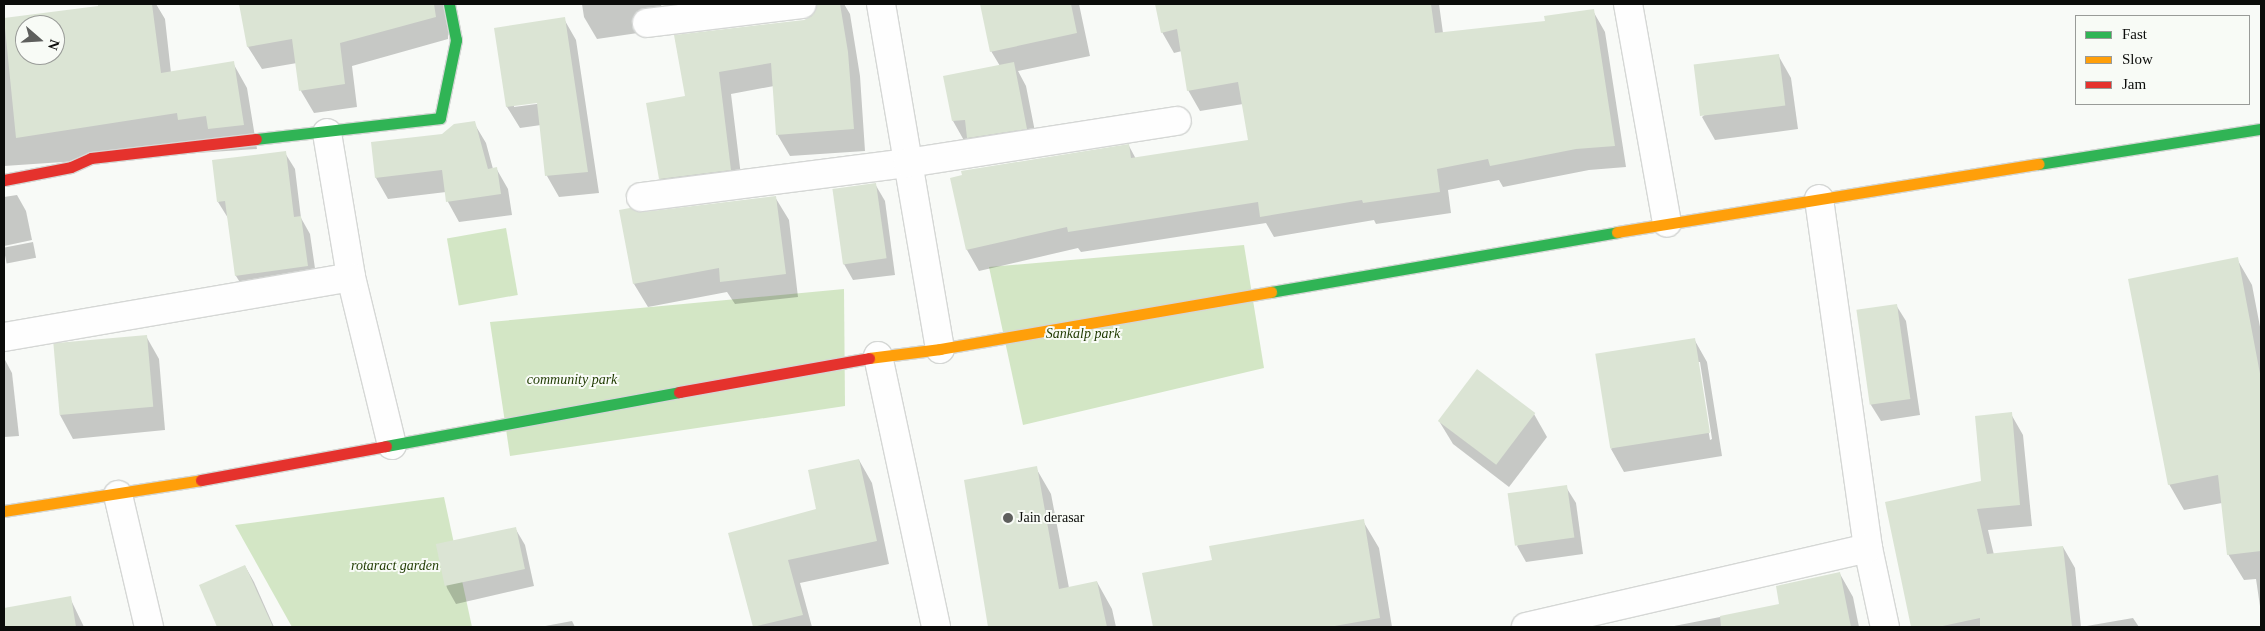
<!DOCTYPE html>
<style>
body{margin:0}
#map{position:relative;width:2265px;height:631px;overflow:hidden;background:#f8faf7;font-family:Georgia,serif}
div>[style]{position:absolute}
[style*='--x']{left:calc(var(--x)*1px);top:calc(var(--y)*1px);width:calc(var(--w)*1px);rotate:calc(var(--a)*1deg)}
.green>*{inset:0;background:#d3e6c5;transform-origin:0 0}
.shadow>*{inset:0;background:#0003;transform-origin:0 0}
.building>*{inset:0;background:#dbe4d4;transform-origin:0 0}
.roads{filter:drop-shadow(1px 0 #d5d7d5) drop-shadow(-1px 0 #d5d7d5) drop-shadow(0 1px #d5d7d5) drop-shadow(0 -1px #d5d7d5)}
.street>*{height:28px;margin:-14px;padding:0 14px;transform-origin:14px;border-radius:14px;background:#fefefe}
.fast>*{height:11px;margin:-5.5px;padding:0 5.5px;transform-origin:5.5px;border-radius:5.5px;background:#30b455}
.slow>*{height:11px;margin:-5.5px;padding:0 5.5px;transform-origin:5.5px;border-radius:5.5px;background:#ff9f0a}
.jam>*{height:11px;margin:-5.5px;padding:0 5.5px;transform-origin:5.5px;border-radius:5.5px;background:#e5322d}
.dots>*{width:14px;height:14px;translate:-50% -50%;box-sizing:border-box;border:2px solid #f8fbf6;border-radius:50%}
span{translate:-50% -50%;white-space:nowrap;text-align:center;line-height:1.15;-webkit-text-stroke:4px #f8fbf6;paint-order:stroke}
.park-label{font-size:14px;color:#1f3a01;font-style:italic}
.poi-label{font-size:14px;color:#0b0c0a}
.left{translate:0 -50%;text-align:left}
.frame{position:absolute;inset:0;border:5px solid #0b0c0a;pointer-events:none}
.legend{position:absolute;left:2075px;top:15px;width:175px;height:90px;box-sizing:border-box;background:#f8fbf6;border:1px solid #999b98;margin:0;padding:6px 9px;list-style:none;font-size:15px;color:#0b0c0a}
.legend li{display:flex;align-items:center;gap:10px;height:25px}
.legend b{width:25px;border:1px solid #999b98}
.north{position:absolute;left:15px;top:15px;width:50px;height:50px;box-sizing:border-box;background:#f8fbf6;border:1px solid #999b98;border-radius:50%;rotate:109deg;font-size:14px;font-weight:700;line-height:20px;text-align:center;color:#0b0c0a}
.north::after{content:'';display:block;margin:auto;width:18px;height:22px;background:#5e5f5d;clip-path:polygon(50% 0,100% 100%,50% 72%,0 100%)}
</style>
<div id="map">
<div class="green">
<i style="left:506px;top:228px;width:68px;height:60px;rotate:80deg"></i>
<i style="clip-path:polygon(1244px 245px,1264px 368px,1023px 425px,989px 267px)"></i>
<i style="clip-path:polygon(844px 289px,845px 406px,510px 456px,490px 322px)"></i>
<i style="clip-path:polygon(444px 497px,472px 627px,292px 627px,235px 525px)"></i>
</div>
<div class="shadow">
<i style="clip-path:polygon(evenodd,99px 4px,156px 4px,165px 19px,171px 73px,233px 63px,247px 88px,257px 149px,4px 166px,4px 19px,99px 7px,99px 4px,25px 25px,55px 25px,55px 55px,25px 55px,25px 25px)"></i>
<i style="clip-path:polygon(240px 4px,449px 4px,448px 39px,352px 66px,357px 107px,314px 113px,301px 91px,297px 63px,262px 69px,248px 47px)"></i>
<i style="clip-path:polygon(582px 4px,661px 4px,665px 29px,597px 39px,584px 17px)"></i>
<i style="clip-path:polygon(757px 4px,844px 4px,850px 14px,860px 76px,865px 151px,790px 156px,777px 134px,774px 86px,731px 94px,743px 192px,673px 201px,660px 179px,686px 97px,675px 37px,804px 21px,817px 12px,764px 16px)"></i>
<i style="clip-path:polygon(981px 4px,1079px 4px,1090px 56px,1018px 71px,1026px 86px,1039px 152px,966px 144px,953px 121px,944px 77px,1000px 66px,991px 51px)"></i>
<i style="clip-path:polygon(1156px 4px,1439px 4px,1443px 33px,1546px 22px,1593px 11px,1605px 32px,1626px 167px,1589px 170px,1503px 187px,1499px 180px,1448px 190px,1451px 213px,1376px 224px,1374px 220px,1274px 237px,1266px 223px,1081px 252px,1078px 248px,979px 271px,967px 250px,964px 176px,1129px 146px,1136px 159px,1249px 141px,1243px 104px,1200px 111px,1188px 90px,1182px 51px,1174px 53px,1162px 32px)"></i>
<i style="clip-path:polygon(evenodd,564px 19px,576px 40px,599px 193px,559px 197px,547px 176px,541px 125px,520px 128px,507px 107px,496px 29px,564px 19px,543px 100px,544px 103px,514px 107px,514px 105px,543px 100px)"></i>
<i style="clip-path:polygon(1778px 55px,1791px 78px,1798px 129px,1715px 140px,1702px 117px)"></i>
<i style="clip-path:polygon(474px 123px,486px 143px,493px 169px,496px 168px,508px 189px,512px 215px,459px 222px,448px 202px,446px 192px,388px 199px,376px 178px,372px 143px,442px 135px)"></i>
<i style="clip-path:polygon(285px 153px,295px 169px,301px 218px,310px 234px,317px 282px,246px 292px,236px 276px,228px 218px,218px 202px)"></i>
<i style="clip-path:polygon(875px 184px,885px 201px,895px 275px,853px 280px,844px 264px)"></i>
<i style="clip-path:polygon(17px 195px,26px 211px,32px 240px,4px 246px,4px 197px)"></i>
<i style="clip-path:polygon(775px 197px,789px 220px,798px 297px,735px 304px,727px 292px,648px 307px,634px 284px,643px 214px)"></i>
<i style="left:33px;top:242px;width:16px;height:30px;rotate:79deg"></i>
<i style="clip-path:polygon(2237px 259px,2252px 285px,2261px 332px,2261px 613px,2256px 579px,2244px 580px,2228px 554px,2222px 503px,2184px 510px,2169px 484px)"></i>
<i style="clip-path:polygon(1896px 305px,1906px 321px,1920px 415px,1881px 421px,1871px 405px)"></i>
<i style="clip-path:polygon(146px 336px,159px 359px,165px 430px,73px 439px,60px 415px)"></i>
<i style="clip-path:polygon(evenodd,1694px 339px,1707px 362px,1722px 456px,1624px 472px,1611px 449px,1694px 339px,1697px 362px,1700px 362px,1712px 439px,1710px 440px,1697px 362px)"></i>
<i style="clip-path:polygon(4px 358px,12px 373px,19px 436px,4px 437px)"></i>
<i style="clip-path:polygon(1534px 414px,1547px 437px,1509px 487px,1453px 444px,1439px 421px)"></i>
<i style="clip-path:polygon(2011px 414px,2023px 435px,2032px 526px,1988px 530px,1994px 555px,2063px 547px,2075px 568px,2081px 627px,2133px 618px,2139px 627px,1912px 627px,1886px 503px,1982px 482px)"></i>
<i style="clip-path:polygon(859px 460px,872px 483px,889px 564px,800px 583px,812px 627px,754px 627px,729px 534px,817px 510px)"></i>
<i style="clip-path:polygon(1036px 468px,1051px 494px,1069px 588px,1097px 582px,1112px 609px,1116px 627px,990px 627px,985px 606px)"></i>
<i style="clip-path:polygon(1566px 487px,1576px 503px,1583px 554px,1526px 562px,1517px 546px)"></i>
<i style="clip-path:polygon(1363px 521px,1379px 548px,1392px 627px,1154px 627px,1144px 574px,1213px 561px)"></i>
<i style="clip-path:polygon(515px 528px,525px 545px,534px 586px,456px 604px,447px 588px,437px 547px)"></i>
<i style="clip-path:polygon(245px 566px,254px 582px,274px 627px,219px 627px,200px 586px)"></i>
<i style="clip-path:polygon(1840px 574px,1853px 597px,1859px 627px,1669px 627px,1781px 605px)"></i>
<i style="clip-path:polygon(70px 598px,84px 627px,4px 627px,4px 609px)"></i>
<i style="clip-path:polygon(572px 621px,575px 627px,540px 627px)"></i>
</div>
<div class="building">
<i style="clip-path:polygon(evenodd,98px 4px,152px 4px,161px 73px,234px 61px,244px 125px,208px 129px,206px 116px,178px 120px,177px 113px,16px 138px,4px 18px,98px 6px,98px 4px,25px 25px,55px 25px,55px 55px,25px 55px,25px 25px)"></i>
<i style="clip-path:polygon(239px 4px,434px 4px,436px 17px,340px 43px,345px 84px,299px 91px,292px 39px,247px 47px)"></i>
<i style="clip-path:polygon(817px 4px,840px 4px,848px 52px,854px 129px,776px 135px,771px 63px,719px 72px,731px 170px,659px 179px,646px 103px,685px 96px,674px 35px,804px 20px,812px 16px)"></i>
<i style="clip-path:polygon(980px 4px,1071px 4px,1077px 33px,990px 52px)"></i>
<i style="clip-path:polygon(1155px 4px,1431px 4px,1435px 33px,1545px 21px,1544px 16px,1594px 9px,1615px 146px,1576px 149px,1490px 166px,1488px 159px,1437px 169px,1440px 192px,1363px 203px,1362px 200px,1260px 217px,1258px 202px,1068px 232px,1067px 227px,966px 250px,950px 178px,962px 175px,961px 171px,1129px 144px,1131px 158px,1248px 140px,1238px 82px,1187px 91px,1177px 29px,1161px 33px)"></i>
<i style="clip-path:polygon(565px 17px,588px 172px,545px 176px,537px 103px,506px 107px,494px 28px)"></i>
<i style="left:1779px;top:54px;width:52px;height:86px;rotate:83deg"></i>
<i style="clip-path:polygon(1014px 62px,1027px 129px,967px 138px,965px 120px,952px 121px,943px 76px)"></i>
<i style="clip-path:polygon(475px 121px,488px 169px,497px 167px,501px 194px,446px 202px,442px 170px,375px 178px,371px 142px,442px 134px,454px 124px)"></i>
<i style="clip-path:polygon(286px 151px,294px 217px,301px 216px,308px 266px,235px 276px,225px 201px,217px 202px,212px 160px)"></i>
<i style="left:876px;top:183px;width:76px;height:44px;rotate:82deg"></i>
<i style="clip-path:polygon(776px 196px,786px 274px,720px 282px,719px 268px,633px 284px,619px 210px,630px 208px,643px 212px)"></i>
<i style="clip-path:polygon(2238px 257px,2261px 379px,2261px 551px,2227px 555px,2218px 475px,2168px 485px,2128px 279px)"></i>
<i style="left:1897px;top:304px;width:96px;height:41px;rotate:82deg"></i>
<i style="left:147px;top:335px;width:72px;height:94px;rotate:85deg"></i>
<i style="left:1695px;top:338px;width:96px;height:101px;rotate:81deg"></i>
<i style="left:1477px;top:369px;width:73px;height:65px;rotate:37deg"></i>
<i style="clip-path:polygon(2012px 412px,2020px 505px,1977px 509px,1987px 554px,2063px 546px,2072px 627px,1980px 627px,1980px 618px,1938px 627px,1911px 627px,1885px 502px,1981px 481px,1975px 416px)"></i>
<i style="clip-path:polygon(859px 459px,877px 541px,788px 560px,803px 615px,753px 627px,728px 533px,816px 509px,808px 470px)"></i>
<i style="clip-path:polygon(1037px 466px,1059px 589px,1097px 581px,1107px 627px,988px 627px,964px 480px)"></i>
<i style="left:1567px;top:485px;width:53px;height:60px;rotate:82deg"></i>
<i style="clip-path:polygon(1364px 519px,1380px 618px,1329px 627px,1153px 627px,1142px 573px,1212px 560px,1209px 546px)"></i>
<i style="left:516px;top:527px;width:43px;height:82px;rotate:78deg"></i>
<i style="clip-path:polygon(245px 565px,273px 627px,217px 627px,199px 585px)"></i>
<i style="clip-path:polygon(1840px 572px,1851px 627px,1721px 627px,1720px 616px,1779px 604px,1776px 586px)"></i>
<i style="clip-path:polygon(71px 596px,76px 627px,4px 627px,4px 608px)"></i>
</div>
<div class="roads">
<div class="street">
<i style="--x:881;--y:4;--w:350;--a:80.3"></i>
<i style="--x:1628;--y:4;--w:222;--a:79.9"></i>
<i style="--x:647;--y:23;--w:156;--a:-7"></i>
<i style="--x:327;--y:133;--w:146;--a:80.5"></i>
<i style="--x:351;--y:277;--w:173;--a:76.3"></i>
<i style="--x:641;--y:197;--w:269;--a:-7.3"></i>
<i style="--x:908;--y:163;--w:272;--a:-8.9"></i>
<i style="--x:1819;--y:199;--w:352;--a:82"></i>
<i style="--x:1868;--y:548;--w:81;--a:77.9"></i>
<i style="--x:4;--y:337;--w:352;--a:-9.8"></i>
<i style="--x:878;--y:356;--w:277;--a:77.9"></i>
<i style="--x:118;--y:495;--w:136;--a:76.8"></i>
<i style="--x:1526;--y:627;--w:351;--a:-13"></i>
</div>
<div class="fast">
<i style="--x:256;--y:139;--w:185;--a:-6.5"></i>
<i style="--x:440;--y:118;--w:80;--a:-78.4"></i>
<i style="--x:456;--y:40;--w:37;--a:-101"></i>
<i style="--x:2039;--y:164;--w:225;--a:-9"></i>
<i style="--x:1271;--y:292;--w:351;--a:-9.8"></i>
<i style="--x:386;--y:446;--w:298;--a:-10.4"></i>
</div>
<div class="slow">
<i style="--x:1617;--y:232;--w:427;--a:-9.2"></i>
<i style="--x:869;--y:358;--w:72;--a:-7.2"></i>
<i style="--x:940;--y:349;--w:336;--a:-9.8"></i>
<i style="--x:4;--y:511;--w:199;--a:-8.9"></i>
</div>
<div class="jam">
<i style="--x:4;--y:180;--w:68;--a:-11"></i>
<i style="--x:71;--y:167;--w:22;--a:-24"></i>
<i style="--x:91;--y:158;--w:166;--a:-6.6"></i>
<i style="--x:679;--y:392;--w:193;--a:-10.1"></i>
<i style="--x:201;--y:480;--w:188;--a:-10.4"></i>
</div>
</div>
<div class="dots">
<i style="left:1008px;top:518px;background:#5e5f5d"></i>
</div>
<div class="park-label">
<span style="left:1083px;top:334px">Sankalp park</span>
<span style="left:572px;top:380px">community park</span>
<span style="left:395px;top:566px">rotaract garden</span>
</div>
<div class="poi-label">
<span class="left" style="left:1018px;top:518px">Jain derasar</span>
</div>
<div class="frame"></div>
<ul class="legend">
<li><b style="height:6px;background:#30b455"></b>Fast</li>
<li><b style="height:6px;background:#ff9f0a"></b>Slow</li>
<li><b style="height:6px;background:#e5322d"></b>Jam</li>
</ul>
<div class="north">N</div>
</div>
